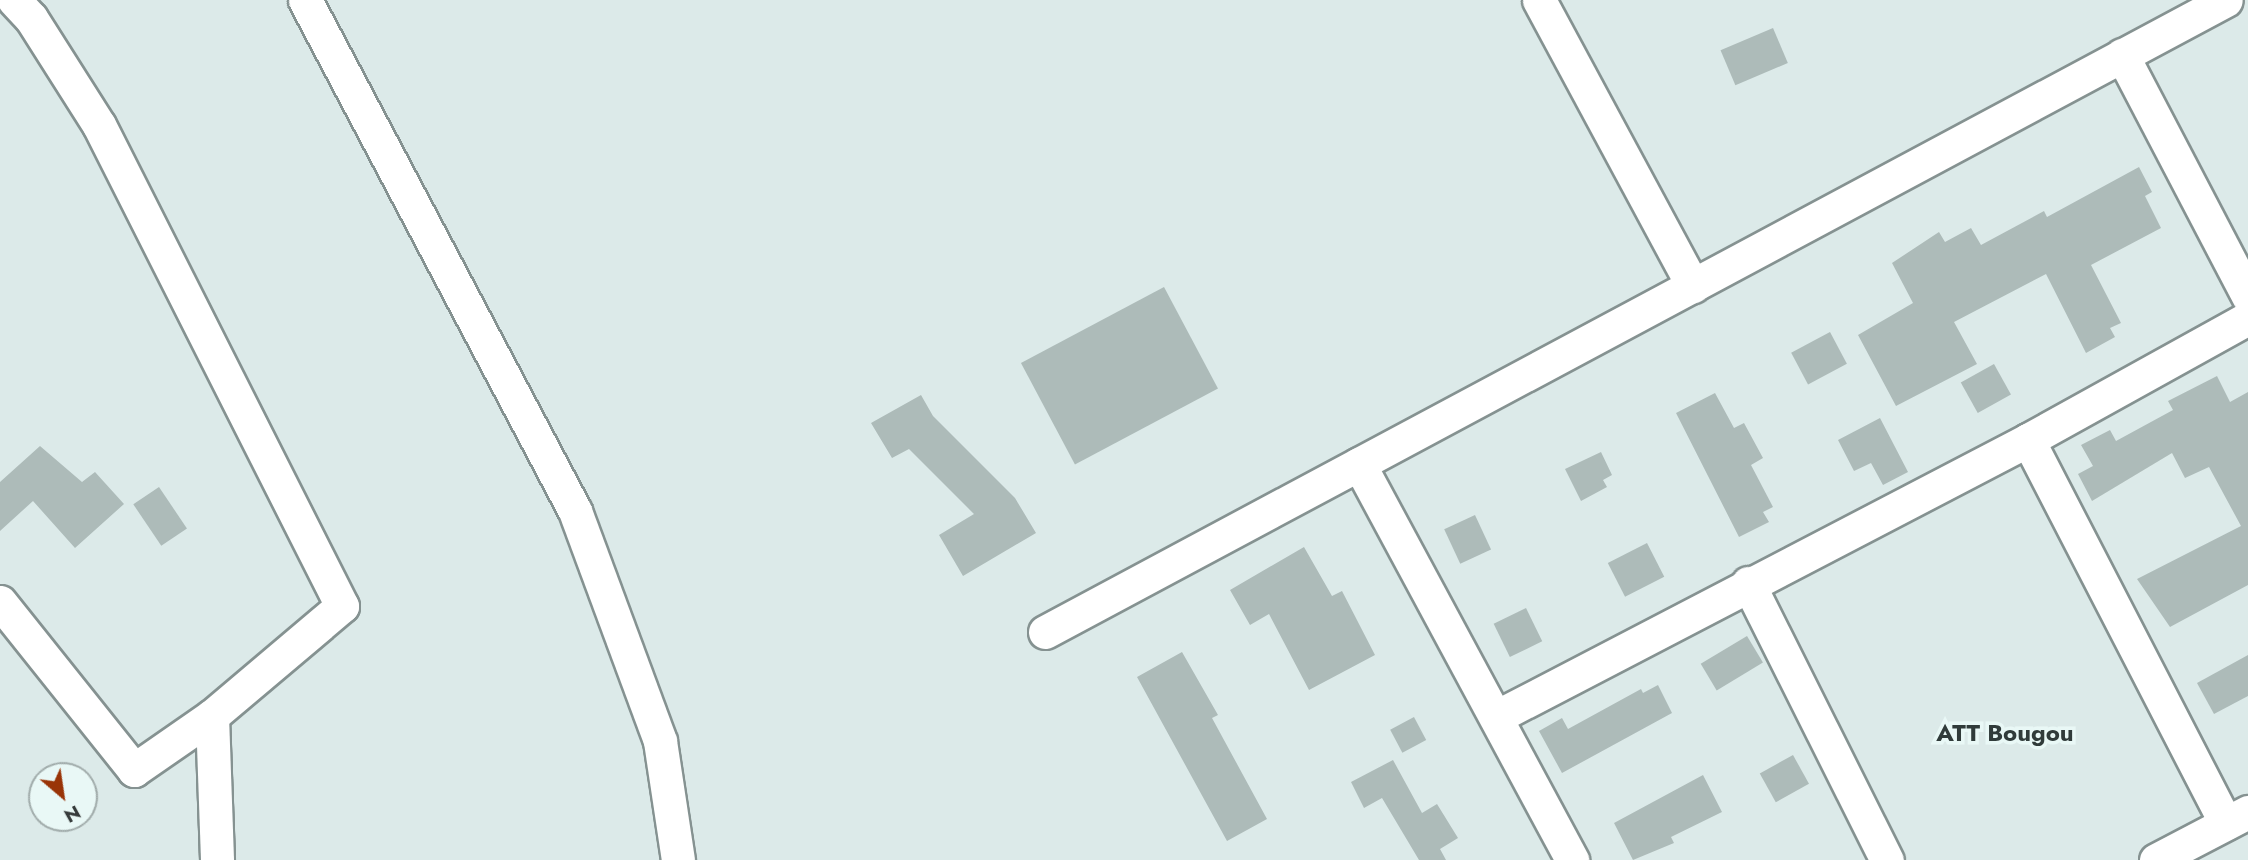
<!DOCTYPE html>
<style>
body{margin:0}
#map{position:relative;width:2248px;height:860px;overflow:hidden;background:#dceae9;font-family:Jost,sans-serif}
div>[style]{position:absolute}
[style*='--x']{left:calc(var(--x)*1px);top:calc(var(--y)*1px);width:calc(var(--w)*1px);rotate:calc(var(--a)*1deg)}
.building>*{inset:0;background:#adbbb9;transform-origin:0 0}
.roads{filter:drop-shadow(2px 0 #859291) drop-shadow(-2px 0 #859291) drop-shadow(0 2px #859291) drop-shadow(0 -2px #859291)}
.minor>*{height:33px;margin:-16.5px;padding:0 16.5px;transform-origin:16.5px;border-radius:16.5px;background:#fff}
span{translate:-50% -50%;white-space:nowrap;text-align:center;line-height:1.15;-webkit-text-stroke:7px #e9f8f6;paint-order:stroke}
.quarter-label{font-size:24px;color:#303b3a;font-weight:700}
.north{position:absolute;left:28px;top:762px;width:70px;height:70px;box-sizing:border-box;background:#e9f8f6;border:2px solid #a1acab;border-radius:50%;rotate:151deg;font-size:19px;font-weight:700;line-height:28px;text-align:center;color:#363b3b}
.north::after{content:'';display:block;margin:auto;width:24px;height:32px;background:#993407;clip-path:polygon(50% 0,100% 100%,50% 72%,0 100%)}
</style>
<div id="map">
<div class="building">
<i style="left:1773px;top:28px;width:38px;height:57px;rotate:67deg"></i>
<i style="clip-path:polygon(2139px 167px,2152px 192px,2145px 196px,2161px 228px,2091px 265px,2121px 323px,2110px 328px,2115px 337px,2086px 353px,2046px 274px,1954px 322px,1977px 364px,1896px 406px,1858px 335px,1913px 303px,1892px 263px,1939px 232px,1945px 242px,1971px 228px,1981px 245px,2044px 211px,2047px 217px)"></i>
<i style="left:1164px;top:287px;width:115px;height:162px;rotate:62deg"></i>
<i style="left:1830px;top:332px;width:36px;height:44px;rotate:62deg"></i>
<i style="left:1994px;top:364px;width:35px;height:38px;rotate:61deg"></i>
<i style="clip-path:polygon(2217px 376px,2230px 402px,2248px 392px,2248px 585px,2170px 627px,2137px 579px,2241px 526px,2209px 467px,2185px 478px,2172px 453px,2092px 501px,2078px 474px,2093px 466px,2081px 445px,2110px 430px,2116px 441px,2173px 410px,2168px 401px)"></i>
<i style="clip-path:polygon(1715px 393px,1734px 428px,1744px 423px,1763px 458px,1751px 465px,1773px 507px,1763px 512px,1769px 522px,1739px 537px,1676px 413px)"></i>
<i style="clip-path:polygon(921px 395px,933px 416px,1015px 498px,1036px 533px,963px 576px,939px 535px,974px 514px,909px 449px,892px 458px,871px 423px)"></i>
<i style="clip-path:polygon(1880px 418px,1908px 472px,1883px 485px,1871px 463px,1854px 471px,1838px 440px)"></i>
<i style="clip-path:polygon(40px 446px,82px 482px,95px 472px,124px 504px,75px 548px,33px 501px,0 531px,0 482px)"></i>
<i style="clip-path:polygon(1601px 452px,1612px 475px,1603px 480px,1607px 487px,1581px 501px,1565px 469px)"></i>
<i style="left:159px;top:487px;width:50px;height:31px;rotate:56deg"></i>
<i style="left:1475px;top:515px;width:38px;height:34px;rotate:65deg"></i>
<i style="left:1647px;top:543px;width:38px;height:44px;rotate:63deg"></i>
<i style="clip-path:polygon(1304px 547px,1332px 596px,1342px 591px,1375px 655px,1309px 690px,1269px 614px,1250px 625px,1230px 590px)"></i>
<i style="left:1526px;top:608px;width:37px;height:36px;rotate:64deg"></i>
<i style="left:1747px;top:636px;width:31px;height:54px;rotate:59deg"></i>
<i style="clip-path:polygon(1182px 652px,1218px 715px,1212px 718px,1267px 819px,1227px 841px,1137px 677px)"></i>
<i style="clip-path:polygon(2248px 655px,2248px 696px,2214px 714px,2197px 683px)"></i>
<i style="clip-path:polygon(1658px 685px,1672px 713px,1562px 773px,1539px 731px,1562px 718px,1568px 729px,1641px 689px,1643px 693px)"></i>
<i style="left:1414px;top:717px;width:26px;height:27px;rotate:62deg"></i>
<i style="left:1793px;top:755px;width:33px;height:38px;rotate:61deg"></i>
<i style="clip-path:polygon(1393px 760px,1422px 813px,1437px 804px,1458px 838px,1440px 849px,1446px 860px,1419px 860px,1382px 798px,1364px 808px,1351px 782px)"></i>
<i style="clip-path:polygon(1703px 775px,1722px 812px,1671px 837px,1674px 843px,1633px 860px,1614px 823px)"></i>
</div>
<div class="roads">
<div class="minor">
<i style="--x:14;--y:0;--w:25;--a:47"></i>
<i style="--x:31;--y:18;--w:127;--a:57.6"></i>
<i style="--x:99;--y:125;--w:539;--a:63.2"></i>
<i style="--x:342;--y:606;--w:170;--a:139.8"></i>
<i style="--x:212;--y:716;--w:144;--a:88"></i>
<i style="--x:305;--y:0;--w:578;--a:62.15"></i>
<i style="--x:575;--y:511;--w:245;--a:69.7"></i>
<i style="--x:660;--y:741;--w:120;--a:81.4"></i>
<i style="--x:1539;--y:0;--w:325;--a:61.7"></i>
<i style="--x:2122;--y:55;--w:272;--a:62.4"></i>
<i style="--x:2028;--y:440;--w:431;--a:62.7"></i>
<i style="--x:1359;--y:464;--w:450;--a:61.7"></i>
<i style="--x:1748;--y:583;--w:310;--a:63.4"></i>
<i style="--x:0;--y:602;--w:215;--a:51.4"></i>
<i style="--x:134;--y:770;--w:95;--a:-34.7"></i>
<i style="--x:1045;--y:632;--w:1339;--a:-28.15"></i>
<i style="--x:1496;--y:717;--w:600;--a:-27.5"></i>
<i style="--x:2028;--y:440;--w:252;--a:-29"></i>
<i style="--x:2156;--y:860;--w:104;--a:-27.6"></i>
</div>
</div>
<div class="quarter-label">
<span style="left:2005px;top:733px">ATT Bougou</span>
</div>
<div class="north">N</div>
</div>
